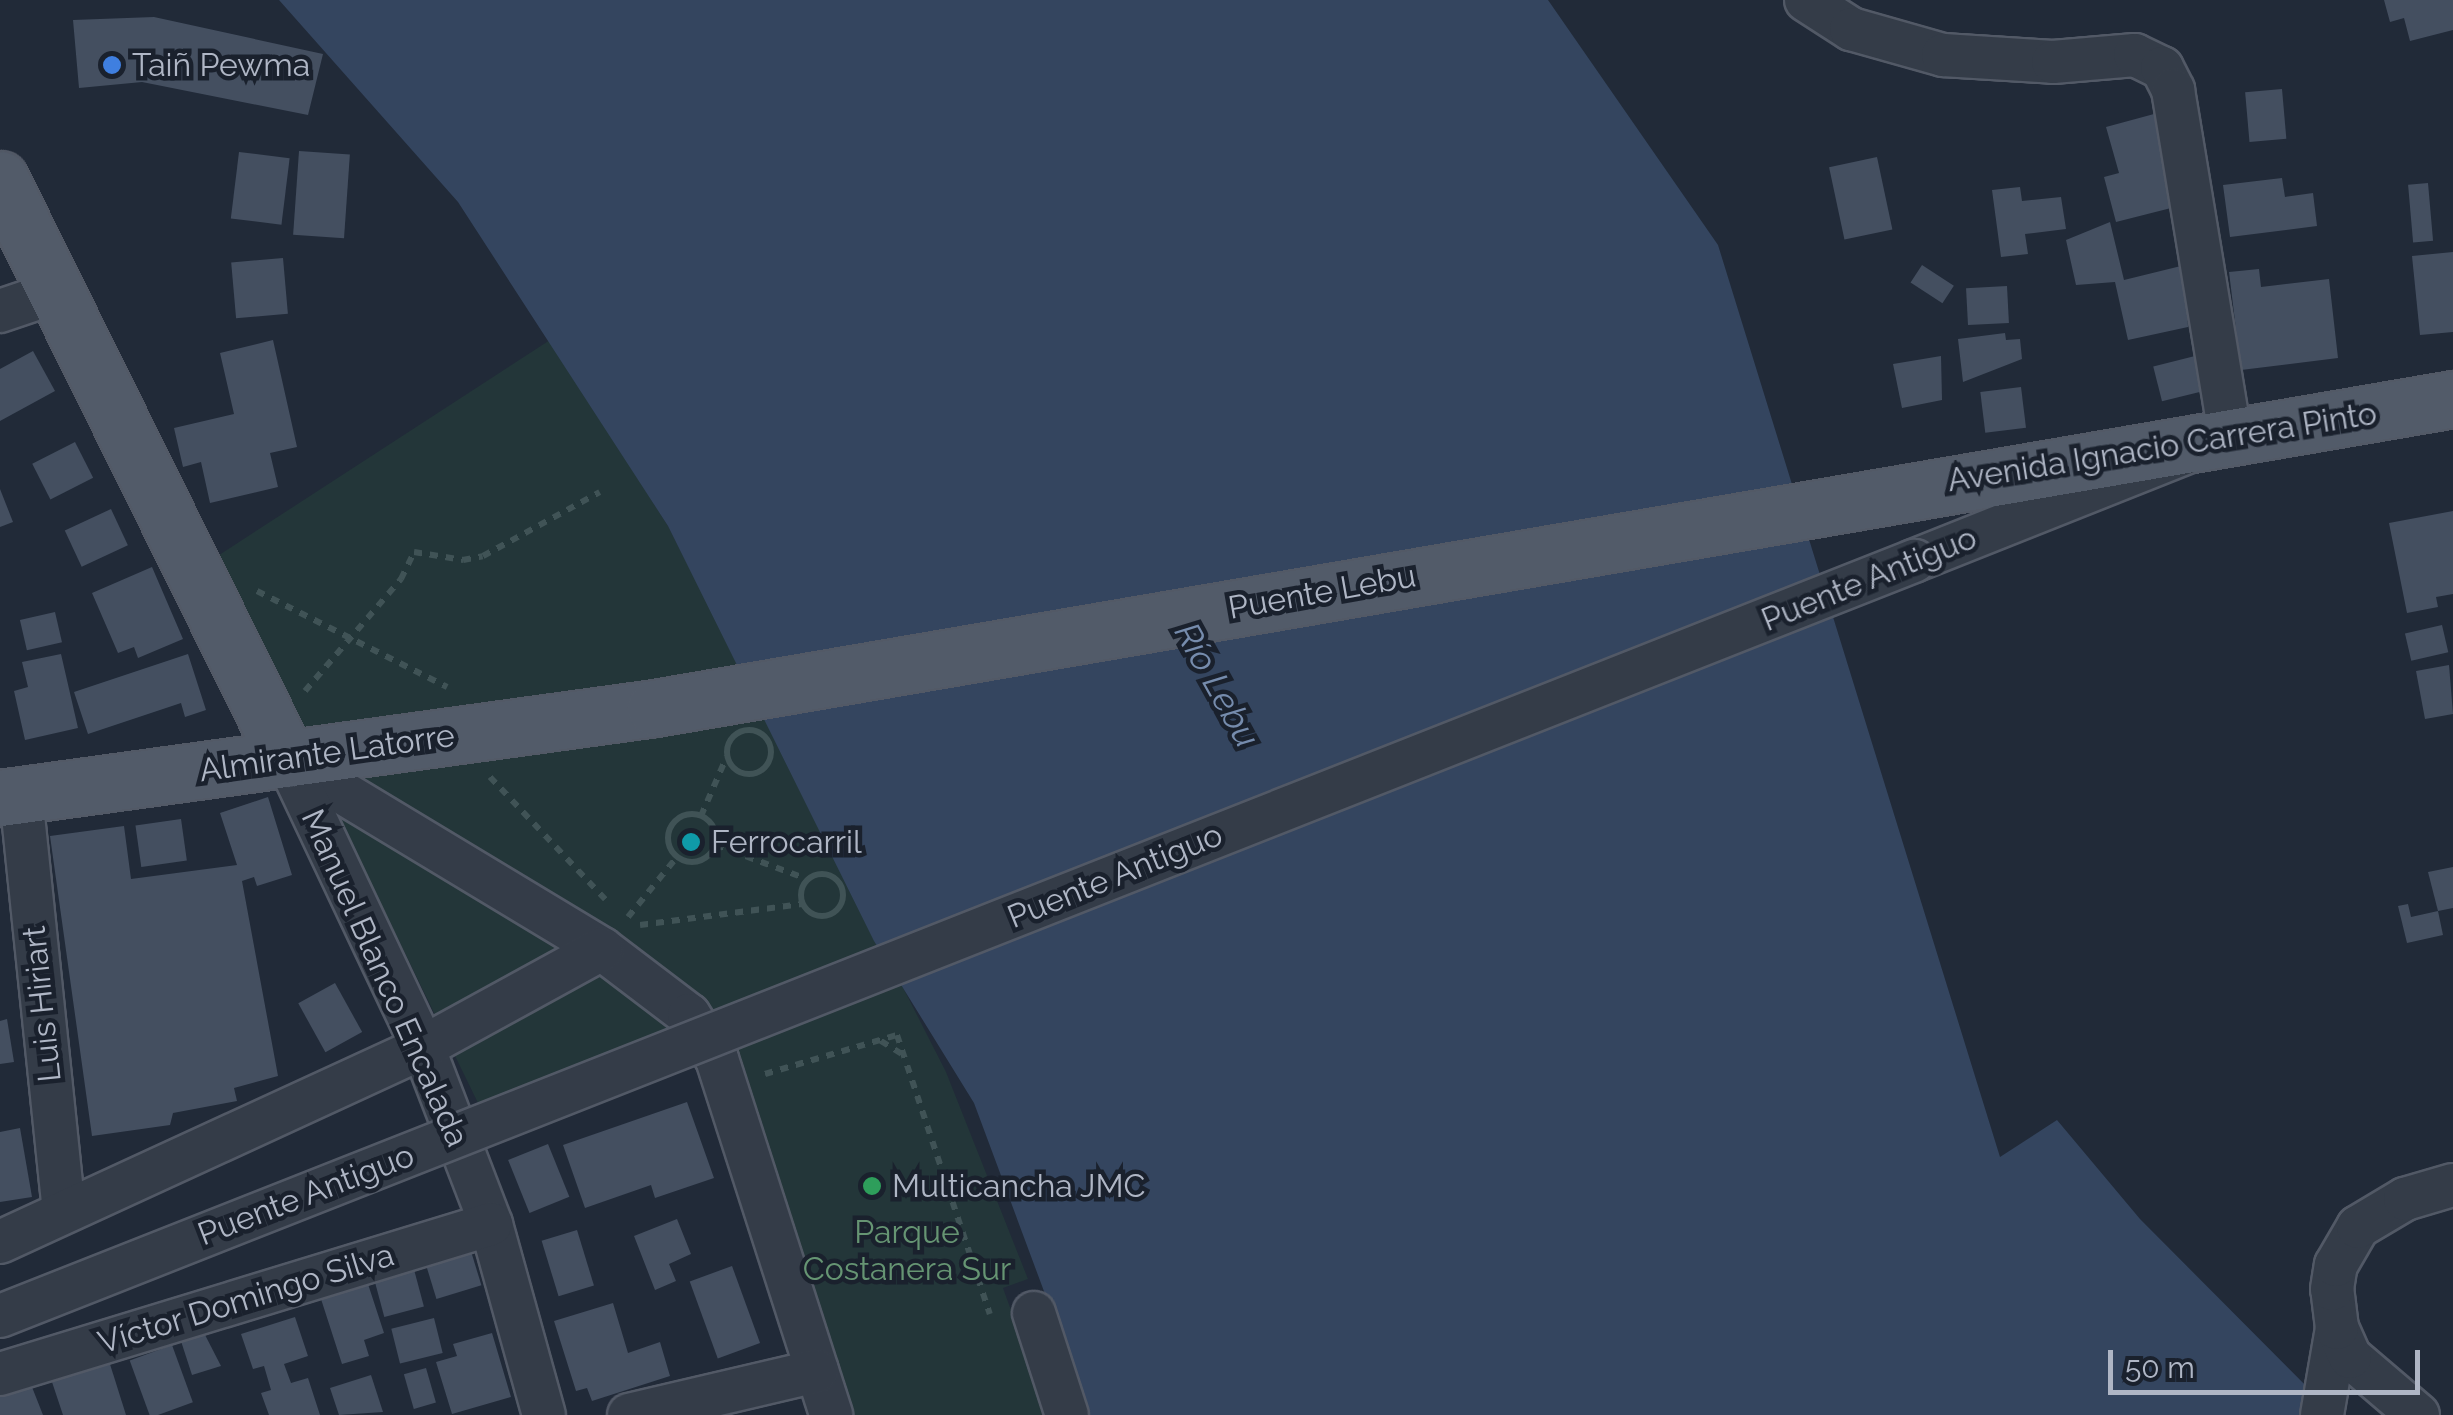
<!DOCTYPE html>
<meta charset="utf-8">
<style>
body{margin:0}
#map{position:relative;width:2453px;height:1415px;overflow:hidden;background:#212a38;font-family:Raleway,sans-serif}
div>[style]{position:absolute}
[style*='--x']{left:calc(var(--x)*1px);top:calc(var(--y)*1px);width:calc(var(--w)*1px);rotate:calc(var(--a)*1deg)}
.green>*{inset:0;background:#233639}
.water>*{inset:0;background:#34455f}
.building>*{inset:0;background:#444f60;transform-origin:0 0}
.path>*{height:6px;margin-top:-3px;transform-origin:0;background:repeating-linear-gradient(90deg,#405356 0 8px,transparent 0 16px)}
.path>.ring{margin:-3px;padding:0;box-sizing:content-box;background:none;border:6px solid #405356;border-radius:50%}
.roads{filter:drop-shadow(2px 0 #525966) drop-shadow(-2px 0 #525966) drop-shadow(0 2px #525966) drop-shadow(0 -2px #525966)}
.minor>*{height:42px;margin:-21px;padding:0 21px;transform-origin:21px;border-radius:21px;background:#343c48}
.major>*{height:55px;margin:-27.5px;padding:0 27.5px;transform-origin:27.5px;border-radius:27.5px;background:#525b69}
.bridges{filter:drop-shadow(2px 0 #525966) drop-shadow(-2px 0 #525966) drop-shadow(0 2px #525966) drop-shadow(0 -2px #525966)}
.minor-bridge>*{height:42px;margin:-21px;padding:0 21px;transform-origin:21px;border-radius:21px;background:#343c48}
.dots>*{width:28px;height:28px;translate:-50% -50%;box-sizing:border-box;border:5px solid #1a212d;border-radius:50%}
span{translate:-50% -50%;white-space:nowrap;text-align:center;line-height:1.15;-webkit-text-stroke:9px #1a212d;paint-order:stroke}
.poi-label{font-size:32px;color:#afb6c5}
.left{translate:0 -50%;text-align:left}
.street-label{font-size:32px;color:#afb6c5}
.park-label{font-size:32px;color:#669573}
.water-label{font-size:35px;color:#768cad;font-style:italic}
.scale{position:absolute;left:2108px;top:1350px;width:312px;height:45px;box-sizing:border-box;border:5px solid #afb6c5;border-top:0;padding-left:12px;font-size:30px;line-height:35px;white-space:nowrap;color:#afb6c5;-webkit-text-stroke:8px #1a212d;paint-order:stroke}
</style>
<div id="map">
<div class="green">
<i style="clip-path:polygon(550px 340px,668px 526px,946px 1072px,1028px 1279px,1003px 1288px,1049px 1415px,848px 1415px,745px 1071px,716px 1015px,478px 1103px,213px 559px)"></i>
</div>
<div class="water">
<i style="clip-path:polygon(279px 0,1548px 0,1718px 245px,2000px 1157px,2057px 1120px,2140px 1219px,2335px 1415px,1090px 1415px,974px 1103px,874px 941px,668px 526px,458px 202px)"></i>
</div>
<div class="building">
<i style="clip-path:polygon(2384px 0,2453px 0,2453px 30px,2410px 41px,2404px 18px,2390px 22px)"></i>
<i style="clip-path:polygon(154px 17px,323px 54px,308px 115px,142px 82px,79px 88px,73px 20px)"></i>
<i style="left:2282px;top:89px;width:50px;height:37px;rotate:85deg"></i>
<i style="clip-path:polygon(2154px 114px,2179px 206px,2116px 222px,2104px 177px,2119px 173px,2106px 127px)"></i>
<i style="left:299px;top:151px;width:51px;height:84px;rotate:4deg"></i>
<i style="left:239px;top:152px;width:51px;height:67px;rotate:7deg"></i>
<i style="left:1877px;top:157px;width:74px;height:49px;rotate:78deg"></i>
<i style="clip-path:polygon(2282px 178px,2285px 197px,2313px 193px,2317px 226px,2230px 237px,2223px 185px)"></i>
<i style="left:2428px;top:183px;width:58px;height:20px;rotate:85deg"></i>
<i style="clip-path:polygon(2020px 187px,2022px 201px,2061px 197px,2066px 229px,2025px 234px,2028px 254px,2001px 257px,1992px 190px)"></i>
<i style="clip-path:polygon(2110px 222px,2124px 280px,2185px 265px,2188px 327px,2128px 340px,2115px 282px,2076px 285px,2066px 240px)"></i>
<i style="clip-path:polygon(2453px 252px,2453px 332px,2420px 335px,2412px 256px)"></i>
<i style="left:283px;top:258px;width:56px;height:52px;rotate:85deg"></i>
<i style="left:1922px;top:265px;width:38px;height:21px;rotate:33deg"></i>
<i style="clip-path:polygon(2259px 269px,2261px 287px,2329px 279px,2338px 358px,2241px 370px,2229px 272px)"></i>
<i style="left:2007px;top:286px;width:37px;height:41px;rotate:87deg"></i>
<i style="clip-path:polygon(2005px 333px,2006px 340px,2020px 339px,2022px 359px,1963px 382px,1958px 339px)"></i>
<i style="clip-path:polygon(273px 340px,297px 447px,270px 453px,278px 487px,210px 503px,201px 462px,183px 467px,174px 428px,234px 414px,220px 353px)"></i>
<i style="clip-path:polygon(33px 351px,55px 391px,0 421px,0 369px)"></i>
<i style="clip-path:polygon(1941px 356px,1942px 400px,1902px 408px,1893px 364px)"></i>
<i style="left:2195px;top:356px;width:36px;height:43px;rotate:76deg"></i>
<i style="left:2021px;top:387px;width:41px;height:41px;rotate:83deg"></i>
<i style="left:75px;top:442px;width:40px;height:48px;rotate:63deg"></i>
<i style="clip-path:polygon(0 489px,13px 522px,0 527px)"></i>
<i style="left:111px;top:509px;width:40px;height:51px;rotate:65deg"></i>
<i style="clip-path:polygon(2453px 511px,2453px 594px,2436px 597px,2438px 607px,2407px 613px,2389px 523px)"></i>
<i style="clip-path:polygon(152px 567px,183px 639px,138px 658px,134px 647px,118px 653px,92px 593px)"></i>
<i style="left:55px;top:612px;width:31px;height:36px;rotate:77deg"></i>
<i style="left:2442px;top:625px;width:28px;height:38px;rotate:77deg"></i>
<i style="clip-path:polygon(61px 654px,78px 728px,25px 740px,14px 691px,28px 687px,22px 662px)"></i>
<i style="clip-path:polygon(188px 654px,206px 710px,185px 717px,181px 703px,88px 734px,74px 692px)"></i>
<i style="clip-path:polygon(2449px 665px,2453px 714px,2425px 719px,2416px 671px)"></i>
<i style="clip-path:polygon(268px 797px,292px 875px,257px 886px,254px 877px,242px 881px,278px 1076px,234px 1088px,237px 1101px,173px 1113px,170px 1125px,92px 1136px,50px 836px,124px 826px,131px 879px,237px 865px,220px 813px)"></i>
<i style="left:181px;top:819px;width:42px;height:46px;rotate:82deg"></i>
<i style="clip-path:polygon(2453px 867px,2453px 908px,2438px 911px,2428px 872px)"></i>
<i style="clip-path:polygon(2408px 904px,2411px 917px,2438px 911px,2443px 935px,2407px 943px,2398px 906px)"></i>
<i style="left:335px;top:983px;width:56px;height:42px;rotate:61deg"></i>
<i style="clip-path:polygon(7px 1019px,14px 1062px,0 1064px,0 1021px)"></i>
<i style="clip-path:polygon(687px 1102px,714px 1178px,655px 1198px,651px 1185px,585px 1208px,563px 1145px)"></i>
<i style="clip-path:polygon(20px 1128px,32px 1197px,0 1202px,0 1132px)"></i>
<i style="left:548px;top:1144px;width:57px;height:43px;rotate:68deg"></i>
<i style="clip-path:polygon(677px 1219px,691px 1254px,669px 1264px,676px 1281px,655px 1290px,634px 1236px)"></i>
<i style="left:577px;top:1230px;width:58px;height:37px;rotate:73deg"></i>
<i style="left:470px;top:1248px;width:39px;height:47px;rotate:73deg"></i>
<i style="left:412px;top:1262px;width:46px;height:41px;rotate:75deg"></i>
<i style="left:732px;top:1266px;width:82px;height:45px;rotate:70deg"></i>
<i style="clip-path:polygon(368px 1284px,384px 1333px,364px 1340px,369px 1356px,342px 1364px,321px 1299px)"></i>
<i style="clip-path:polygon(613px 1303px,628px 1353px,660px 1342px,670px 1376px,592px 1401px,587px 1388px,576px 1391px,554px 1321px)"></i>
<i style="clip-path:polygon(295px 1317px,308px 1356px,284px 1364px,291px 1383px,308px 1378px,320px 1415px,269px 1415px,261px 1393px,271px 1390px,264px 1366px,253px 1369px,241px 1334px)"></i>
<i style="left:434px;top:1318px;width:36px;height:44px;rotate:76deg"></i>
<i style="clip-path:polygon(203px 1331px,221px 1366px,192px 1375px,180px 1338px)"></i>
<i style="clip-path:polygon(492px 1333px,511px 1397px,452px 1414px,436px 1362px,457px 1356px,453px 1344px)"></i>
<i style="left:172px;top:1345px;width:61px;height:45px;rotate:70deg"></i>
<i style="clip-path:polygon(109px 1361px,126px 1415px,63px 1415px,51px 1379px)"></i>
<i style="left:426px;top:1368px;width:36px;height:23px;rotate:74deg"></i>
<i style="clip-path:polygon(371px 1375px,383px 1412px,339px 1415px,330px 1388px)"></i>
<i style="clip-path:polygon(30px 1382px,43px 1415px,0 1415px,0 1393px)"></i>
</div>
<div class="path">
<i style="--x:257;--y:591;--w:213;--a:26.8"></i>
<i style="--x:305;--y:691;--w:148;--a:-49.4"></i>
<i style="--x:401;--y:579;--w:30;--a:-64"></i>
<i style="--x:414;--y:552;--w:50;--a:9.3"></i>
<i style="--x:463;--y:560;--w:20;--a:-11"></i>
<i style="--x:483;--y:556;--w:133;--a:-28.7"></i>
<i class="ring" style="left:727px;top:730px;width:38px;height:38px"></i>
<i style="--x:490;--y:777;--w:168;--a:46.7"></i>
<i class="ring" style="left:668px;top:814px;width:42px;height:42px"></i>
<i style="--x:701;--y:816;--w:65;--a:-66.6"></i>
<i style="--x:716;--y:845;--w:97;--a:20.5"></i>
<i class="ring" style="left:801px;top:874px;width:36px;height:36px"></i>
<i style="--x:628;--y:917;--w:77;--a:-50.8"></i>
<i style="--x:640;--y:925;--w:163;--a:-7.4"></i>
<i style="--x:881;--y:1041;--w:26;--a:32"></i>
<i style="--x:765;--y:1074;--w:138;--a:-16.5"></i>
<i style="--x:897;--y:1035;--w:294;--a:71.6"></i>
</div>
<div class="roads">
<div class="minor">
<i style="--x:1806;--y:0;--w:54;--a:32.8"></i>
<i style="--x:1851;--y:29;--w:96;--a:15.8"></i>
<i style="--x:1943;--y:55;--w:110;--a:3.6"></i>
<i style="--x:2053;--y:62;--w:82;--a:-4.9"></i>
<i style="--x:2135;--y:55;--w:30;--a:26"></i>
<i style="--x:2162;--y:68;--w:25;--a:63"></i>
<i style="--x:2173;--y:90;--w:350;--a:80.6"></i>
<i style="--x:2230;--y:435;--w:340;--a:158.3"></i>
<i style="--x:0;--y:311;--w:59;--a:-18.7"></i>
<i style="--x:287;--y:759;--w:368;--a:31.1"></i>
<i style="--x:602;--y:949;--w:109;--a:37.2"></i>
<i style="--x:689;--y:1015;--w:52;--a:57.5"></i>
<i style="--x:717;--y:1059;--w:374;--a:72.2"></i>
<i style="--x:287;--y:759;--w:318;--a:64.7"></i>
<i style="--x:423;--y:1047;--w:190;--a:69"></i>
<i style="--x:491;--y:1224;--w:198;--a:74.5"></i>
<i style="--x:21;--y:796;--w:417;--a:84.1"></i>
<i style="--x:0;--y:1242;--w:466;--a:-24.7"></i>
<i style="--x:423;--y:1047;--w:204;--a:-28.7"></i>
<i style="--x:1034;--y:1313;--w:107;--a:72.1"></i>
<i style="--x:0;--y:1374;--w:513;--a:-16.99"></i>
<i style="--x:629;--y:1415;--w:193;--a:-13.2"></i>
<i style="--x:2322;--y:1415;--w:88;--a:-80.2"></i>
<i style="--x:2418;--y:1415;--w:89;--a:-139.5"></i>
<i style="--x:2350;--y:1357;--w:32;--a:-114"></i>
<i style="--x:2337;--y:1328;--w:39;--a:-97"></i>
<i style="--x:2332;--y:1289;--w:24;--a:-81"></i>
<i style="--x:2336;--y:1265;--w:44;--a:-59.9"></i>
<i style="--x:2358;--y:1227;--w:55;--a:-30.8"></i>
<i style="--x:2405;--y:1199;--w:50;--a:-16.3"></i>
</div>
<div class="major">
<i style="--x:0;--y:179;--w:647;--a:63.67"></i>
<i style="--x:0;--y:798;--w:661;--a:-7.82"></i>
<i style="--x:655;--y:708;--w:1824;--a:-9.75"></i>
</div>
</div>
<div class="bridges">
<div class="minor-bridge">
<i style="--x:0;--y:1316;--w:2058;--a:-21.53"></i>
</div>
</div>
<div class="dots">
<i style="left:112px;top:65px;background:#3f7fe0"></i>
<i style="left:691px;top:842px;background:#0f9aa8"></i>
<i style="left:872px;top:1186px;background:#2e9e5b"></i>
</div>
<div class="poi-label">
<span class="left" style="left:132px;top:65px">Taiñ Pewma</span>
<span class="left" style="left:711px;top:842px">Ferrocarril</span>
<span class="left" style="left:892px;top:1186px">Multicancha JMC</span>
</div>
<div class="street-label">
<span style="left:2162px;top:447px;rotate:-9deg">Avenida Ignacio Carrera Pinto</span>
<span style="left:1869px;top:579px;rotate:-22deg">Puente Antiguo</span>
<span style="left:1322px;top:592px;rotate:-10deg">Puente Lebu</span>
<span style="left:327px;top:753px;rotate:-8deg">Almirante Latorre</span>
<span style="left:1115px;top:876px;rotate:-22deg">Puente Antiguo</span>
<span style="left:385px;top:978px;rotate:66deg">Manuel Blanco Encalada</span>
<span style="left:42px;top:1004px;rotate:-96deg">Luis Hiriart</span>
<span style="left:306px;top:1195px;rotate:-21deg">Puente Antiguo</span>
<span style="left:246px;top:1299px;rotate:-17deg">Víctor Domingo Silva</span>
</div>
<div class="park-label">
<span style="left:907px;top:1251px">Parque<br>Costanera Sur</span>
</div>
<div class="water-label">
<span style="left:1217px;top:685px;rotate:61deg">Río Lebu</span>
</div>
<div class="scale">50 m</div>
</div>
